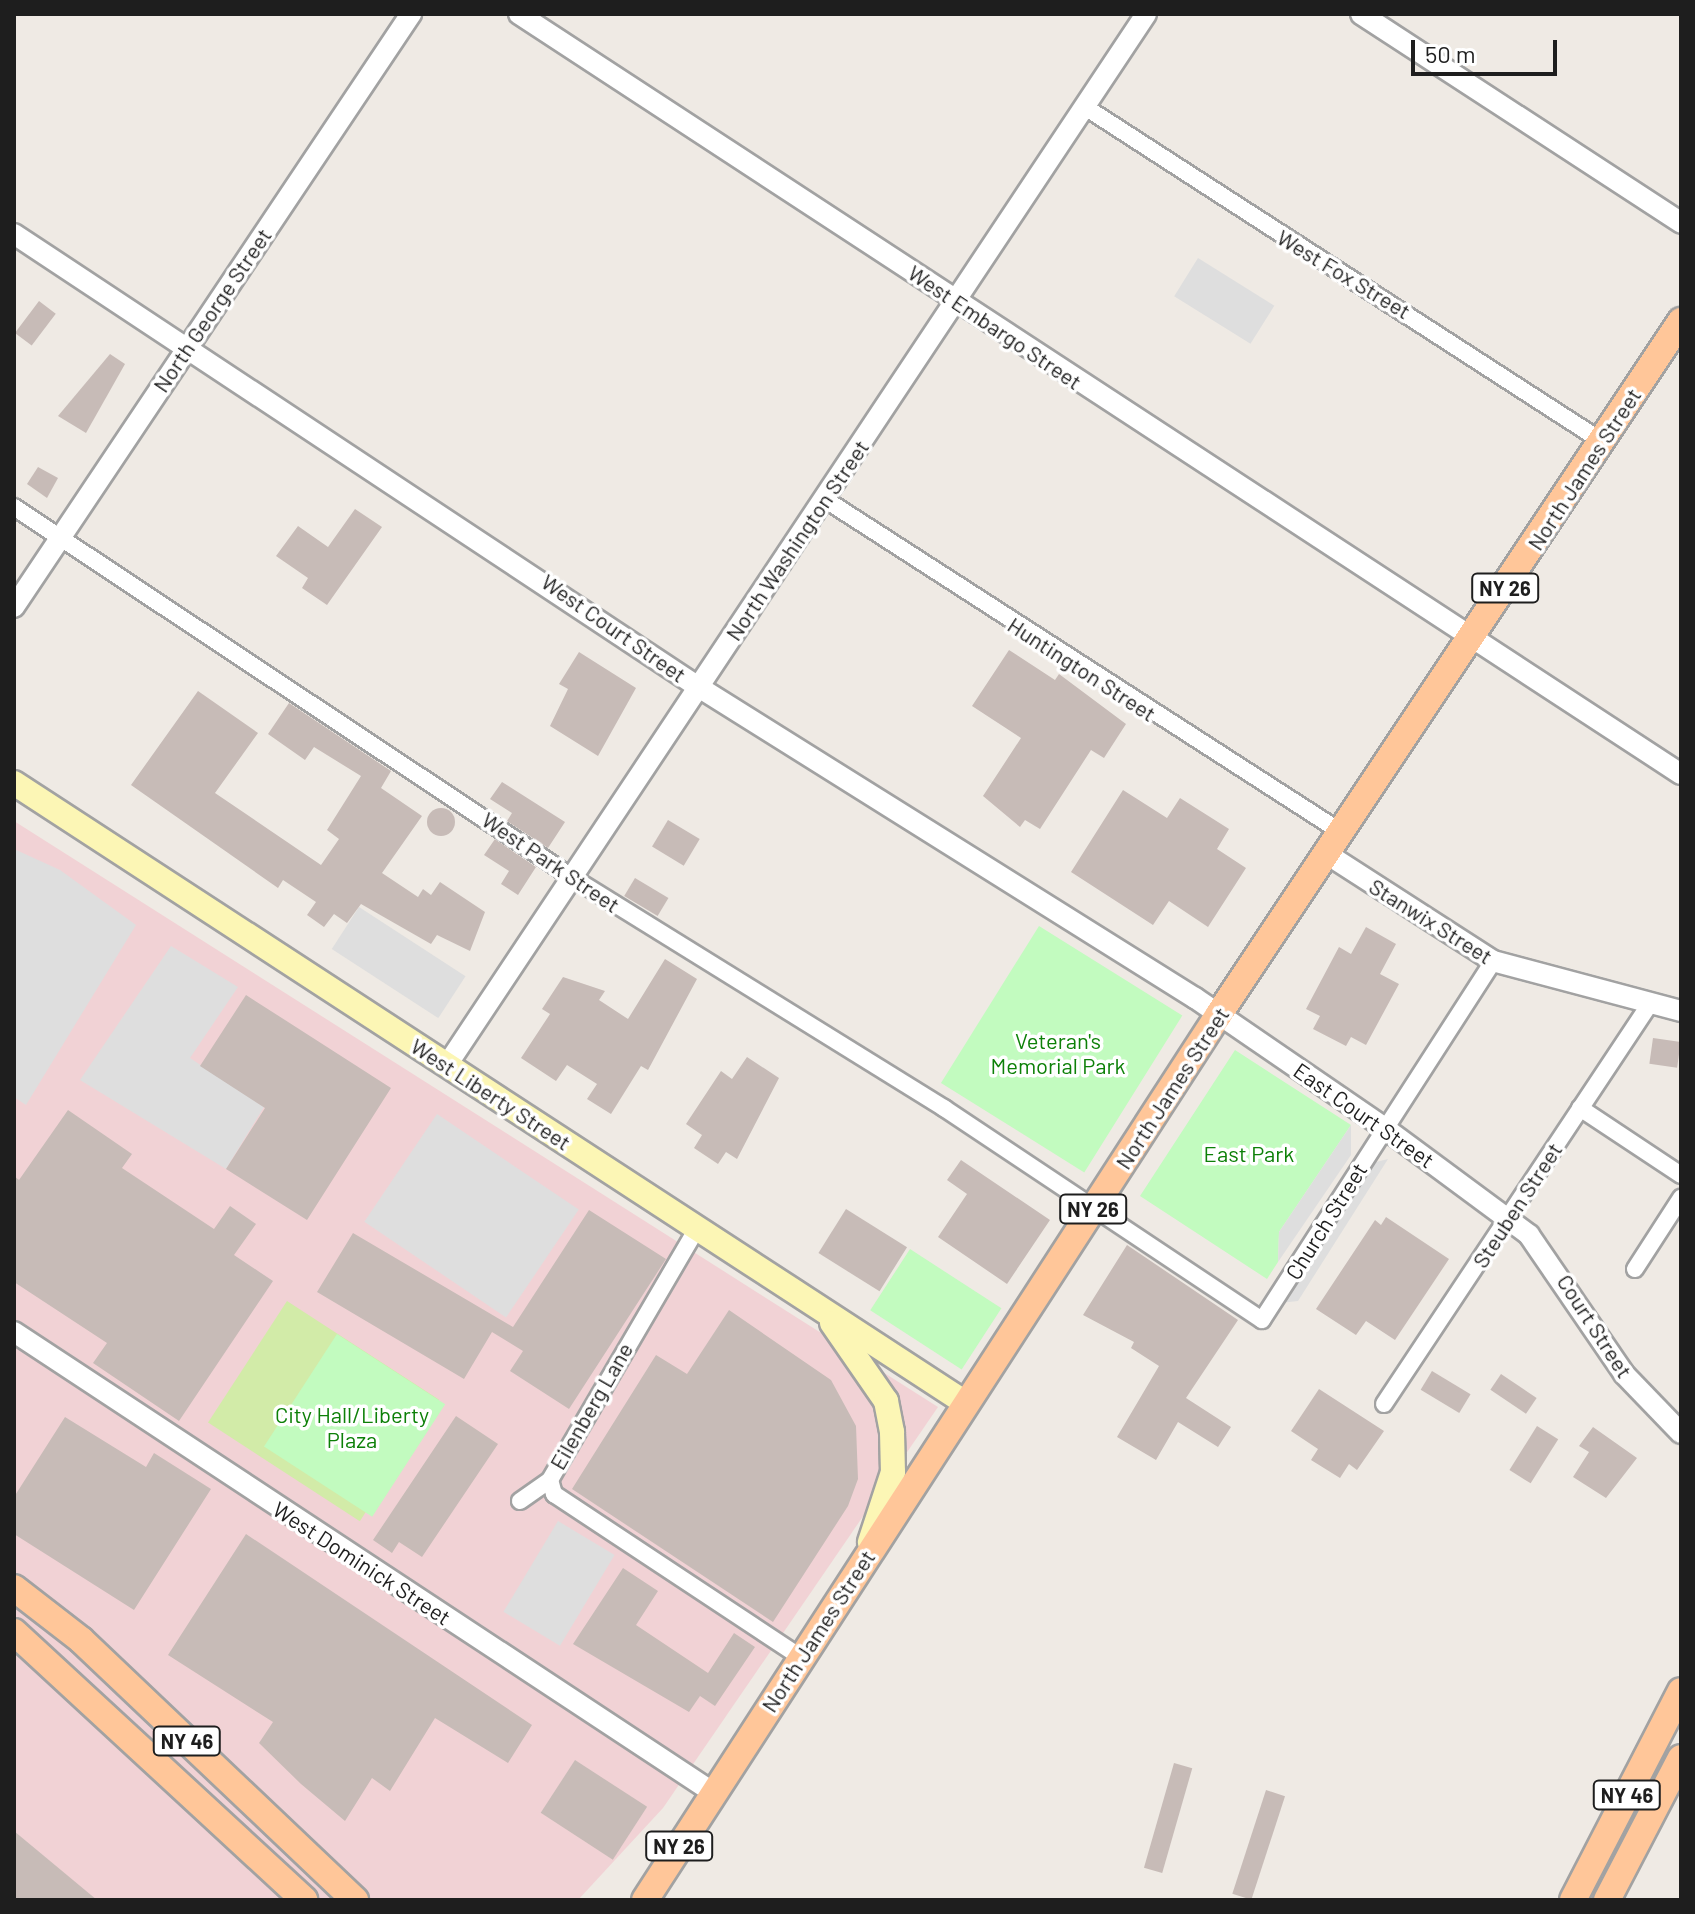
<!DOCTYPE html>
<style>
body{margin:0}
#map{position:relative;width:1695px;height:1914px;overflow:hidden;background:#efeae4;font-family:Barlow,sans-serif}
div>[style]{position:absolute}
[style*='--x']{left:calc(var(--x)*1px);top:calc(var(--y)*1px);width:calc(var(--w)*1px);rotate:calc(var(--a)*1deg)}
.commercial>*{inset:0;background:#f1d2d5}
.grass>*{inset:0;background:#d2eba8;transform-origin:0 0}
.park>*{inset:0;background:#c2fbbf;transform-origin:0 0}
.parking>*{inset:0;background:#dedede;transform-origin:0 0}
.building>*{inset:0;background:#c7bbb7;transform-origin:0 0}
.round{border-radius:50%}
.roads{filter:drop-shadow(2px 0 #a2a2a2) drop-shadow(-2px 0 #a2a2a2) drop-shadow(0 2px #a2a2a2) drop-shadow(0 -2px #a2a2a2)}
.minor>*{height:16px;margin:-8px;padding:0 8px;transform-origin:8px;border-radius:8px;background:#fff}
.tertiary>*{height:20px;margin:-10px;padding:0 10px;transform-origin:10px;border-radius:10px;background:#fff}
.secondary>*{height:24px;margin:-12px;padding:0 12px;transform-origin:12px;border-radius:12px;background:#fcf6b5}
.primary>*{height:26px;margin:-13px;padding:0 13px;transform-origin:13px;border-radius:13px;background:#ffc699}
span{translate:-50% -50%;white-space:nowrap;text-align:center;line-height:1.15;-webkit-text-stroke:7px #fff;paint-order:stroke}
.shield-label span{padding:2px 6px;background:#fff;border:2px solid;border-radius:6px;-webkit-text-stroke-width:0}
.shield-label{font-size:20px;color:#1e1e1e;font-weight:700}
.street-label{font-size:22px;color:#1e1e1e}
.park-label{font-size:22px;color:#0d8008}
.frame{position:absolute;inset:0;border:16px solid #1e1e1e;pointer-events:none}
.scale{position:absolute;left:1411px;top:40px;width:146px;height:36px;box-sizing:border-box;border:4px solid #1e1e1e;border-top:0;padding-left:10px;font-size:24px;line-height:28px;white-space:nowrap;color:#1e1e1e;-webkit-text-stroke:6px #fff;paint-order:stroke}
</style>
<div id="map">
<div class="commercial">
<i style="clip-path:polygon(14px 821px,938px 1407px,663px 1808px,578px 1900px,14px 1900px)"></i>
</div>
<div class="grass">
<i style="left:287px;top:1301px;width:181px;height:145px;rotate:33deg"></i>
</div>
<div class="park">
<i style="left:1039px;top:926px;width:169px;height:185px;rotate:32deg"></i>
<i style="clip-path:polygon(1235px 1050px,1351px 1125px,1279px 1232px,1278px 1262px,1267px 1279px,1140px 1196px)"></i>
<i style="left:910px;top:1249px;width:109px;height:73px;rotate:33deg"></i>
<i style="left:337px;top:1334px;width:129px;height:134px;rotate:33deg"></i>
</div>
<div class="parking">
<i style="left:1198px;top:258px;width:90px;height:45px;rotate:32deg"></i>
<i style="clip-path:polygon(14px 849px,60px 870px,136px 925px,26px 1105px,14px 1097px)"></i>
<i style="left:359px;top:907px;width:127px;height:50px;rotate:33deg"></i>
<i style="clip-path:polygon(171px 946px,238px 987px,190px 1058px,264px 1107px,226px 1169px,80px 1080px)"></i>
<i style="left:437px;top:1114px;width:171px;height:130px;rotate:34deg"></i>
<i style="clip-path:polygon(1351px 1125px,1351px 1155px,1278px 1262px,1279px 1232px)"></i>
<i style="clip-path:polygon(1388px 1159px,1298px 1301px,1280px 1303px,1368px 1164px)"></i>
<i style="left:558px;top:1521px;width:66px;height:106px;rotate:31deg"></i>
</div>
<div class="building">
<i style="left:39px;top:301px;width:21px;height:40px;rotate:37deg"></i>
<i style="clip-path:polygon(110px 354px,125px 364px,86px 433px,58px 416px)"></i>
<i style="clip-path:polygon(38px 467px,58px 478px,47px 498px,27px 484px)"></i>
<i style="clip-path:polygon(355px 509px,382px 527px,327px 605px,302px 588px,308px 578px,276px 556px,298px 526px,328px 547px)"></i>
<i style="clip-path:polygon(1009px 650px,1055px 680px,1059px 674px,1126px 724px,1104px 758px,1091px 750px,1040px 829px,1025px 820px,1020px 827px,983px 796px,1021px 738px,972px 706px)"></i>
<i style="clip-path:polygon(579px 652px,636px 688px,598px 756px,550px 726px,568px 689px,559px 684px)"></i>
<i style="clip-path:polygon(198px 691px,258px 733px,215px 793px,321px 865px,339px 839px,327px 830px,361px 776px,314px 747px,305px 760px,268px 734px,289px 703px,391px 771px,381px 788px,422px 816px,382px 873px,418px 897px,423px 889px,431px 895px,440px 882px,485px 912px,470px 951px,437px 935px,431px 944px,361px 904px,347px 923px,334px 914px,324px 927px,307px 915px,316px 902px,283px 880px,278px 888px,131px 785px)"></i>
<i style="clip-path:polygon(502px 782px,565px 822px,548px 848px,507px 821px,512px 813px,490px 799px)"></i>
<i style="clip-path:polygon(1123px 790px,1167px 818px,1180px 798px,1229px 829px,1217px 849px,1246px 868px,1208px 927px,1169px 901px,1153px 925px,1071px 872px)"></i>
<i class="round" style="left:427px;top:808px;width:28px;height:28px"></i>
<i style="left:668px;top:820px;width:37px;height:31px;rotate:31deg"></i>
<i style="clip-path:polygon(495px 839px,536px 867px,518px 895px,501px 884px,509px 871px,484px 855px)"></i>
<i style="left:635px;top:878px;width:39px;height:21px;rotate:31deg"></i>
<i style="clip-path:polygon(1366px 927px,1396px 944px,1380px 974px,1399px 984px,1366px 1045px,1351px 1037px,1346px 1046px,1313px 1029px,1320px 1016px,1306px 1009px,1339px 947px,1351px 954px)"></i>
<i style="clip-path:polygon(665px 959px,697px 979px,648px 1070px,641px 1066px,611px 1114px,587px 1099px,597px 1084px,567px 1065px,556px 1081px,521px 1058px,550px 1014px,542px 1009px,563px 977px,605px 991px,599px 1000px,628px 1019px)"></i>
<i style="clip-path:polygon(246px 995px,391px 1088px,307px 1220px,226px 1169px,265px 1108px,200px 1066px)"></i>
<i style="left:1653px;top:1038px;width:28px;height:26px;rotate:8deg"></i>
<i style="clip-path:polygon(747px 1057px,779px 1078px,737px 1159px,726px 1152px,718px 1164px,694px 1148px,702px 1135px,686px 1124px,721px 1071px,732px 1079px)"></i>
<i style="clip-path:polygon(68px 1110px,132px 1154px,122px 1168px,214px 1229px,230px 1206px,256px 1224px,234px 1255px,273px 1281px,179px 1421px,93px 1363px,107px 1343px,14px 1282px,14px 1176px,19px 1180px)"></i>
<i style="clip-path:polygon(961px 1160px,1050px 1220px,1007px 1284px,938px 1237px,967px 1194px,947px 1180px)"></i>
<i style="left:846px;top:1209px;width:72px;height:52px;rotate:32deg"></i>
<i style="clip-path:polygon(589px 1210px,666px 1259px,569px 1409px,510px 1371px,523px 1351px,492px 1332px,464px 1379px,317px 1292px,353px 1233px,513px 1327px)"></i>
<i style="clip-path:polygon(1386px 1217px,1449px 1259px,1395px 1340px,1366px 1321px,1356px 1335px,1316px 1309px,1375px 1220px,1381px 1225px)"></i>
<i style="clip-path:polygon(1127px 1245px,1238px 1320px,1186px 1398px,1231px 1427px,1218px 1447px,1178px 1422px,1156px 1460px,1117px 1437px,1159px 1366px,1131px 1348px,1134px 1342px,1083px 1315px)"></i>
<i style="clip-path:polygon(729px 1310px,831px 1380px,856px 1426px,858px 1479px,848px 1506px,773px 1622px,572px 1489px,656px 1355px,687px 1374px)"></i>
<i style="left:1432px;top:1371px;width:45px;height:22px;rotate:31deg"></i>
<i style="left:1501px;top:1374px;width:43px;height:19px;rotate:34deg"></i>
<i style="clip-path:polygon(1319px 1389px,1384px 1431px,1357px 1470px,1349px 1464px,1340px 1478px,1311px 1460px,1318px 1449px,1291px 1431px)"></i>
<i style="clip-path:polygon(456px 1416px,498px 1444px,422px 1557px,399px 1542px,392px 1553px,373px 1540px)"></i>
<i style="clip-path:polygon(65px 1417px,146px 1467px,154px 1453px,211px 1489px,134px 1610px,14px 1534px,14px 1497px)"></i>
<i style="left:1537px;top:1426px;width:25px;height:52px;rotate:32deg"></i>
<i style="clip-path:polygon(1593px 1427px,1637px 1458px,1606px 1498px,1573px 1477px,1589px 1452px,1579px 1446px)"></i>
<i style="clip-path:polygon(246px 1534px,532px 1725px,508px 1763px,435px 1718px,390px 1791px,372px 1778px,345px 1821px,301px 1784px,259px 1743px,273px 1722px,168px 1655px)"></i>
<i style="clip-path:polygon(623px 1568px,658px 1591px,636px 1625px,708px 1673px,734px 1633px,755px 1647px,715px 1706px,700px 1696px,689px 1712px,573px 1644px)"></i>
<i style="left:575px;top:1760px;width:86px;height:63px;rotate:33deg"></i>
<i style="left:1174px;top:1763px;width:19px;height:109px;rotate:16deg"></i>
<i style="left:1266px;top:1790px;width:20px;height:109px;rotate:18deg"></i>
<i style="clip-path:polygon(14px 1831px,97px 1900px,14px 1900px)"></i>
</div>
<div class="roads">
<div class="minor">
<i style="--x:1085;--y:107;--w:617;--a:32.89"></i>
<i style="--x:826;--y:500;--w:613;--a:32.81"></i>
<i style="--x:14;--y:507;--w:671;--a:33.57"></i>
<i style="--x:573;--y:878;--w:437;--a:31.8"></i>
<i style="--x:944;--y:1108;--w:382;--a:33.7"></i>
<i style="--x:1262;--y:1320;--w:427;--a:-57.2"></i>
<i style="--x:1580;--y:1108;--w:121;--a:33.6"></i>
<i style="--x:696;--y:1230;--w:290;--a:120.3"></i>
<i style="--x:550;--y:1480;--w:15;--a:74"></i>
<i style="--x:554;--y:1494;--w:297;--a:33.5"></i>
<i style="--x:1635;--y:1269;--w:85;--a:-57.1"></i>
<i style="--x:1384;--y:1404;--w:479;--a:-56.4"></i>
<i style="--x:520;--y:1501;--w:37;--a:-35"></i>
</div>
<div class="tertiary">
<i style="--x:519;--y:14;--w:1388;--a:33.19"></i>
<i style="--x:1361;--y:14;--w:382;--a:33.1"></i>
<i style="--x:14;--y:234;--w:819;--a:33.5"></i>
<i style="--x:697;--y:686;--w:588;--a:32.07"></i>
<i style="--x:1195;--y:998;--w:232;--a:34.4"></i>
<i style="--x:1386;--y:1129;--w:178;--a:36.5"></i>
<i style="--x:1529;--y:1235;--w:168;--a:55.6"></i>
<i style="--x:1624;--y:1374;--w:82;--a:46"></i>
<i style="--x:14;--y:607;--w:714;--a:-56.2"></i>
<i style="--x:1327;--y:854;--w:197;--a:32.8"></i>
<i style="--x:1493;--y:961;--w:195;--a:14.9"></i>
<i style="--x:447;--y:1065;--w:1262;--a:-56.37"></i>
<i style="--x:14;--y:1332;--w:835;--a:33.37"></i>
</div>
<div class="secondary">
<i style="--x:14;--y:783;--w:1137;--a:33.09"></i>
<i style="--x:832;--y:1323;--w:95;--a:55.3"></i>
<i style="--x:886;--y:1401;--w:32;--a:79"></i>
<i style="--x:892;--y:1432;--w:40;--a:88.6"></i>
<i style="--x:893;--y:1472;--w:74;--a:108.2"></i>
</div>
<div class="primary">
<i style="--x:14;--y:1588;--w:85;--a:37.8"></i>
<i style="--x:81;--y:1640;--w:378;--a:43.5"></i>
<i style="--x:14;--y:1632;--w:395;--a:42.7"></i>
<i style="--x:645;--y:1900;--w:1056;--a:-57.06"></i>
<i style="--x:1219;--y:1014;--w:833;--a:-56.31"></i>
<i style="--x:1573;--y:1900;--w:235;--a:-62.7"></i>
<i style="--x:1607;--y:1900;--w:160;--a:-62.5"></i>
</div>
</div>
<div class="shield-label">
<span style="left:1505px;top:588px">NY 26</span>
<span style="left:1093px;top:1209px">NY 26</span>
<span style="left:187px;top:1741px">NY 46</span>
<span style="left:1627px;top:1795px">NY 46</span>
<span style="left:679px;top:1846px">NY 26</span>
</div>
<div class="street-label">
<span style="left:1344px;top:274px;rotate:31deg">West Fox Street</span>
<span style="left:212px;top:310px;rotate:-56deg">North George Street</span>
<span style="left:995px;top:327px;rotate:34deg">West Embargo Street</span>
<span style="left:1584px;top:469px;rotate:-57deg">North James Street</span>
<span style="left:797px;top:540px;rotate:-56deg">North Washington Street</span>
<span style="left:614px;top:628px;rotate:35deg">West Court Street</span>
<span style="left:1082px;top:669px;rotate:33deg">Huntington Street</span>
<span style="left:551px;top:862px;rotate:34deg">West Park Street</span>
<span style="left:1431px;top:921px;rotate:32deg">Stanwix Street</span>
<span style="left:1172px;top:1088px;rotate:-57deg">North James Street</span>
<span style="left:491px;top:1094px;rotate:33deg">West Liberty Street</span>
<span style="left:1364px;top:1115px;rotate:35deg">East Court Street</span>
<span style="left:1517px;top:1205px;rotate:-57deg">Steuben Street</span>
<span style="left:1326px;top:1221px;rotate:-58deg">Church Street</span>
<span style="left:1595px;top:1326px;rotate:57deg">Court Street</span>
<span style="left:591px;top:1406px;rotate:-60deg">Eilenberg Lane</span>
<span style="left:362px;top:1563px;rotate:33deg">West Dominick Street</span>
<span style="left:818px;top:1631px;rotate:-57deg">North James Street</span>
</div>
<div class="park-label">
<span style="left:1058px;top:1053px">Veteran's<br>Memorial Park</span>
<span style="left:1249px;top:1154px">East Park</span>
<span style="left:352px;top:1427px">City Hall/Liberty<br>Plaza</span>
</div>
<div class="frame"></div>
<div class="scale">50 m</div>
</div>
